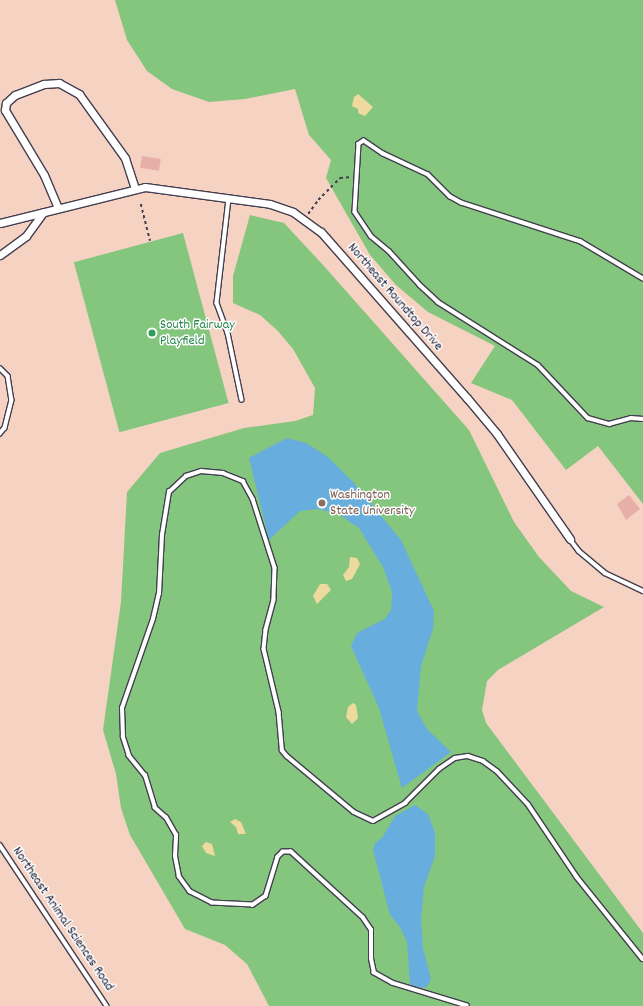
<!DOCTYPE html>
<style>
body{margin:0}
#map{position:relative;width:643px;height:1006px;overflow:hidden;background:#f6e1ca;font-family:Dekko,sans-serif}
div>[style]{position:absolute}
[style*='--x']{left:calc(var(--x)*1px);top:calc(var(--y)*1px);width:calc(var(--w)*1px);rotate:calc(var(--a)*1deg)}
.built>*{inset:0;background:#f5d2c2;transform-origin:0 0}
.green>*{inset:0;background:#85c67e;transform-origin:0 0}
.sand>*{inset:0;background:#eeda9e}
.water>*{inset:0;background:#67aede}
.building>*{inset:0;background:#e6b0a9;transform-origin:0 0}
.path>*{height:1.5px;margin-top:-0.75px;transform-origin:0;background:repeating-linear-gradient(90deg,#423f50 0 3px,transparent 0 6px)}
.roads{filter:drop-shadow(1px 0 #423f50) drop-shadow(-1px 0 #423f50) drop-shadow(0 1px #423f50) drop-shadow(0 -1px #423f50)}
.service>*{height:3.5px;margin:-1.75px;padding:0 1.75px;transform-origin:1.75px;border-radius:1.75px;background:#fff}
.minor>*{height:7px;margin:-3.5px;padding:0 3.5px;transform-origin:3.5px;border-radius:3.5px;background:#fff}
.dots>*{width:11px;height:11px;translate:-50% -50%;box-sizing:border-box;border:2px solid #fff;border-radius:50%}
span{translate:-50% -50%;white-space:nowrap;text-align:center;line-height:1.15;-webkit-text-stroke:3px #fff;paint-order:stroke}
.street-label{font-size:14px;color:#22223b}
.leisure-label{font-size:14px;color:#27864d}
.left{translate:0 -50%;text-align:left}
.education-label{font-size:14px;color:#785e54}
</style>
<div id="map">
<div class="built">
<i style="left:0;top:0;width:643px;height:1006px"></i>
</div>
<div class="green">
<i style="clip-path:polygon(115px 0,643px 0,643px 504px,598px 446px,566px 470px,512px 400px,471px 383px,495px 346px,428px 312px,396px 285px,370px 255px,326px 178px,331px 160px,309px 135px,295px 89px,245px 99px,209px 102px,172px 89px,147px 71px,127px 40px)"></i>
<i style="clip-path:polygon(250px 215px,284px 223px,323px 265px,469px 430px,514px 522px,539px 557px,571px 591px,604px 607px,498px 670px,487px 681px,482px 710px,486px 723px,643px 933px,643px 1006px,269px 1006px,247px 964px,225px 945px,185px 929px,130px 835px,121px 808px,116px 774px,103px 730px,121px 602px,127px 492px,160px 453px,244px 428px,295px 421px,313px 415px,315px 388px,293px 349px,278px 331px,260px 315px,233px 303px,233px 276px)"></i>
<i style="left:183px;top:233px;width:176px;height:113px;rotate:75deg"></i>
</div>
<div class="sand">
<i style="clip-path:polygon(358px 94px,373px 107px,365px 116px,358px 113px,358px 109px,352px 106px,354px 97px)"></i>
<i style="clip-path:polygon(350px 557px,357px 558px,360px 564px,352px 579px,346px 581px,343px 575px,349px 567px)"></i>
<i style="clip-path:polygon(320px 584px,327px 584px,331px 590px,317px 604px,313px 596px)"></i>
<i style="clip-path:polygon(353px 703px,356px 705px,358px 718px,352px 724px,346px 717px,348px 707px)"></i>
<i style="clip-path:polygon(235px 819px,241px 822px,246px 834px,238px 834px,236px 827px,230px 822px)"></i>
<i style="clip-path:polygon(206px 842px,212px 844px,215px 856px,206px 853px,202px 846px)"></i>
</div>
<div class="water">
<i style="clip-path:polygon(287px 438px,306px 443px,328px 457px,353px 482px,401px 540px,434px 611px,433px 629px,421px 666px,417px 711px,427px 729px,451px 752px,402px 788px,379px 708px,351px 646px,357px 633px,385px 619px,391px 610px,392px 592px,383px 567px,359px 528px,337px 513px,317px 509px,300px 511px,269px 540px,249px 458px)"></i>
<i style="clip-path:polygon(415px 805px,428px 814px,435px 832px,435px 856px,424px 887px,421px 919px,423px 948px,431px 979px,427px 987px,417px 988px,410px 984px,407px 942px,400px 927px,390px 915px,373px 850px,375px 843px,382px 838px,395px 816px)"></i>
</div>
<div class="building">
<i style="left:142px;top:156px;width:19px;height:12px;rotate:9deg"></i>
<i style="clip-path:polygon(629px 495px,640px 509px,626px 520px,617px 504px)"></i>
</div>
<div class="path">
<i style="--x:141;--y:204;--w:38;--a:76"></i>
<i style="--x:308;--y:214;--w:17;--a:-54"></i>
<i style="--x:318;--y:200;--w:31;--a:-45"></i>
<i style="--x:340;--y:178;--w:12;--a:-5"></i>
</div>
<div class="roads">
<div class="service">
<i style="--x:229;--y:199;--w:105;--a:96.6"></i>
<i style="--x:217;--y:303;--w:32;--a:70"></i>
<i style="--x:228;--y:333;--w:68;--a:78.2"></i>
<i style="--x:643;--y:279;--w:72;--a:-149.2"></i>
<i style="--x:581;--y:242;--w:126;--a:-162"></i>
<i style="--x:461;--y:203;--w:13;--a:-151"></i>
<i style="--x:450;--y:197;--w:31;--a:-135"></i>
<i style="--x:428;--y:175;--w:50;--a:-155"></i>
<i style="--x:383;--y:154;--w:23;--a:-146"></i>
<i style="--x:364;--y:141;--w:6;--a:149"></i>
<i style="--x:359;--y:144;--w:68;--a:93.4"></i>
<i style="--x:355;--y:212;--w:29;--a:56"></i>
<i style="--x:371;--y:236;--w:23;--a:40"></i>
<i style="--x:389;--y:251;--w:46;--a:47.6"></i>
<i style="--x:420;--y:285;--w:25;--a:43"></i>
<i style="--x:438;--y:302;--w:118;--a:32.2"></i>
<i style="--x:538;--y:365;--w:73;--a:46.7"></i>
<i style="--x:588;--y:418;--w:22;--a:16"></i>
<i style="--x:609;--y:424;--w:23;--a:-15"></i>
<i style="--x:631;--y:418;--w:12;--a:5"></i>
<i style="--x:0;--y:368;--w:11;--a:45"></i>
<i style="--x:8;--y:376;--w:24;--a:81"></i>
<i style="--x:12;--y:400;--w:29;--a:104"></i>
<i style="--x:5;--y:428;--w:8;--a:130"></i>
<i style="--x:570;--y:539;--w:15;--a:53"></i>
<i style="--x:579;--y:551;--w:34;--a:40"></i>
<i style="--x:605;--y:573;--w:42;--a:25.3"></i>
<i style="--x:0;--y:845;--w:193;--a:56.4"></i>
<i style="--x:467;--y:1006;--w:78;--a:-163"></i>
<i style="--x:392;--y:983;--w:21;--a:-151"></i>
<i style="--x:374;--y:973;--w:14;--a:-102"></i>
<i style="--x:371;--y:959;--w:29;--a:-90"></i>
<i style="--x:371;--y:930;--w:14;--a:-124"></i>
<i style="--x:363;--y:918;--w:98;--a:-137.5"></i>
<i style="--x:291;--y:852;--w:8;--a:180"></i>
<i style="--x:283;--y:852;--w:7;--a:135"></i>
<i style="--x:278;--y:857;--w:41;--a:107.1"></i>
<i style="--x:266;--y:896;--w:16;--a:145"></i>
<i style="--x:253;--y:905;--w:41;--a:-177.2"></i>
<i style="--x:212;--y:903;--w:25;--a:-153"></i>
<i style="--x:190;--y:892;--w:19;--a:-126"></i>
<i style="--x:179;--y:877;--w:21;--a:-101"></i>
<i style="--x:175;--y:856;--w:21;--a:-87"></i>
<i style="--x:176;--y:835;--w:20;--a:-120"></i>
<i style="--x:166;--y:818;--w:15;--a:-138"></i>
<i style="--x:155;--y:808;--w:34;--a:-107"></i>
<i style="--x:145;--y:776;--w:26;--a:-129"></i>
<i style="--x:129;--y:756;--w:20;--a:-108"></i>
<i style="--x:123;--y:737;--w:29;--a:-92"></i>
<i style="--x:122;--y:708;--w:94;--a:-70.8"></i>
<i style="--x:153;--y:619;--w:26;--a:-77"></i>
<i style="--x:159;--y:594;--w:59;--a:-87.1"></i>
<i style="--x:162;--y:535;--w:44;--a:-80.8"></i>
<i style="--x:169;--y:492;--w:23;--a:-43"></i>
<i style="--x:186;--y:476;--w:16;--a:-18"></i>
<i style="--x:201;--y:471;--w:22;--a:5"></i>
<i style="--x:223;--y:473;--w:22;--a:22"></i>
<i style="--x:243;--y:481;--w:21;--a:61"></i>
<i style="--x:253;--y:499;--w:72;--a:72.3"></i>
<i style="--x:275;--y:568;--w:32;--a:92"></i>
<i style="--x:274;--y:600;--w:31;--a:105"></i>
<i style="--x:266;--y:630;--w:19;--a:96"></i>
<i style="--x:264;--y:649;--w:65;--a:76.6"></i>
<i style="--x:279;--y:712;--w:38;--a:85"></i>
<i style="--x:282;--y:750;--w:8;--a:50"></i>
<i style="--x:287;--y:756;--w:87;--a:39.9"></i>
<i style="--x:354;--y:812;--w:21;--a:25"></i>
<i style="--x:373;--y:821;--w:37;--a:-29"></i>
<i style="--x:405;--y:803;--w:48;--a:-45"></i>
<i style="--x:439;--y:769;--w:19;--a:-35"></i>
<i style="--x:455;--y:758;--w:13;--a:-9"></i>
<i style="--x:468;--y:756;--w:16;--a:18"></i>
<i style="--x:483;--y:761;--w:17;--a:36"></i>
<i style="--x:497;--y:771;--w:45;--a:46.8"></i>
<i style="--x:528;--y:804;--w:88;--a:56.1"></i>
<i style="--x:577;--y:877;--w:105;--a:51.2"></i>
</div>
<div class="minor">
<i style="--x:58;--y:208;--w:36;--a:-113"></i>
<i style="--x:44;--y:175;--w:76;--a:-121"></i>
<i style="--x:5;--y:110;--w:7;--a:-82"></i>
<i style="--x:6;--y:103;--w:12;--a:-42"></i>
<i style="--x:15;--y:95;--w:31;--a:-21"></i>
<i style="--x:44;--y:84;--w:15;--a:-4"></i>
<i style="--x:59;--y:83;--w:23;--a:29"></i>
<i style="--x:79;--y:94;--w:79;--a:54.3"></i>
<i style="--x:125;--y:158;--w:32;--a:72"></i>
<i style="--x:0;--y:223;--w:149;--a:-13.9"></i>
<i style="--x:145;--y:187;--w:126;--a:7.7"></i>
<i style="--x:270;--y:204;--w:24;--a:19"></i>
<i style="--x:293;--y:212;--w:34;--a:36"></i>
<i style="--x:321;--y:232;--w:221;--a:48.7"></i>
<i style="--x:467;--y:398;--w:47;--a:50.2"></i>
<i style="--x:497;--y:434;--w:128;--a:55.2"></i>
<i style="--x:0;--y:255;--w:32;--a:-36"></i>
<i style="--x:26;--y:236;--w:29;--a:-54"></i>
</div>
</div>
<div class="dots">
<i style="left:152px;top:333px;background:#2e9e5b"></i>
<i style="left:322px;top:503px;background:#8d6e63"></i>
</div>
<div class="street-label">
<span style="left:395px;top:297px;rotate:49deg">Northeast Roundtop Drive</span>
<span style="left:63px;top:919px;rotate:56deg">Northeast Animal Sciences Road</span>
</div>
<div class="leisure-label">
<span class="left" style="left:160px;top:333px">South Fairway<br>Playfield</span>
</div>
<div class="education-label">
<span class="left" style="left:330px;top:503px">Washington<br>State University</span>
</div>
</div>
